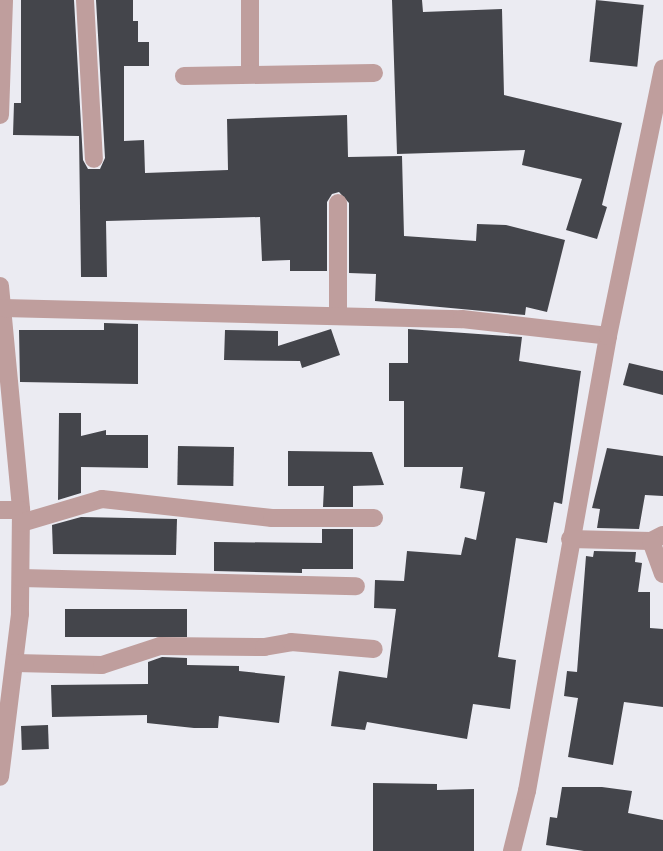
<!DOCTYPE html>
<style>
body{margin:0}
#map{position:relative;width:663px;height:851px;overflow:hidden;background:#ebebf2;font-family:Karla,sans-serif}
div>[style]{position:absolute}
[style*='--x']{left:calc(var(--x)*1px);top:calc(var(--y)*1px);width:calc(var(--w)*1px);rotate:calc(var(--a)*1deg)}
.building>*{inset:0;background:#44454b;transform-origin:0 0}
.minor>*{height:18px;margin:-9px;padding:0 9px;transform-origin:9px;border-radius:9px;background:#bf9e9d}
span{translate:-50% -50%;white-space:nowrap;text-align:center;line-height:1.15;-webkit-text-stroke:6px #f9f8ff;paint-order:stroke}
</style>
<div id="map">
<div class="building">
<i style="clip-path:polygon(21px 0,74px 0,83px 160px,88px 169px,100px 169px,105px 158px,96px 0,133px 0,133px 21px,138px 21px,138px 42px,149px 42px,149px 66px,124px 66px,124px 141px,144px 140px,145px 173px,228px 170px,227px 119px,347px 115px,348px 157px,402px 156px,404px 236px,476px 241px,477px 224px,506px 225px,565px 240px,547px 312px,526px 307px,525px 315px,375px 301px,376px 274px,349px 273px,349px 203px,339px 192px,332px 194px,327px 202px,327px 271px,290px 271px,290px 260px,262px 261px,260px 217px,106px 221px,107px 277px,81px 277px,79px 136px,13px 135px,14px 103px,21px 103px)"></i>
<i style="clip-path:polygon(392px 0,422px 0,423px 12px,502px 9px,504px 95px,622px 123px,602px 205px,607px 207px,597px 239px,566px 230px,582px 179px,522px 165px,525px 150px,397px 154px)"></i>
<i style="left:596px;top:0;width:48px;height:62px;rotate:6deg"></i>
<i style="clip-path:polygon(104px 323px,138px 324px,138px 384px,20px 382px,19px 330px,104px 330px)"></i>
<i style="clip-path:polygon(331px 329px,340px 355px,302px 368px,300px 361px,224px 360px,225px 330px,278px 331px,278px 346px)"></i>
<i style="clip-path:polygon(408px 329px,522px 337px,519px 361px,581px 371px,562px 504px,554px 502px,547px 543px,516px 538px,498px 657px,516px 660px,510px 709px,473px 704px,467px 739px,367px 722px,365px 730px,331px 726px,339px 671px,387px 678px,396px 609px,374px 608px,375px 580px,404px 581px,407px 551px,461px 555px,465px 537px,476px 540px,485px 492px,460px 488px,463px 467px,404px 467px,404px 401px,389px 401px,389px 363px,408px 363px)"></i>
<i style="clip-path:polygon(629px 363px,663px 371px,663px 395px,623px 385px)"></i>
<i style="clip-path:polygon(59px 413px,81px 413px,81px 436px,106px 430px,106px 435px,148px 435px,148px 468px,81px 467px,81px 493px,58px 500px)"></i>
<i style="left:178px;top:446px;width:56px;height:39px;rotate:1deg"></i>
<i style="clip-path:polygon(607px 448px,663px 456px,663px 496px,645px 495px,639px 529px,597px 528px,600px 509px,592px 508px)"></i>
<i style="clip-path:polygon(288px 451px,372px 452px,384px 485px,353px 486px,353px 507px,323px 507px,324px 486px,288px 486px)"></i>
<i style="clip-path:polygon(81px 517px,177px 519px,176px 555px,53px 554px,52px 525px)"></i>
<i style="clip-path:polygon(322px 529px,353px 529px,353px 569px,302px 569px,302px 573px,214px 571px,214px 542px,322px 543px)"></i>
<i style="clip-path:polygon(594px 551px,636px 552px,635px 562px,642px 563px,638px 592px,650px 592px,650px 628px,663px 629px,663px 707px,624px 702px,613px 765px,568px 757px,578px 698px,564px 696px,567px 671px,577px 672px,586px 556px,593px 557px)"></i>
<i style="left:65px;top:609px;width:122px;height:28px"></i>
<i style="clip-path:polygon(162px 657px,187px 658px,187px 665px,239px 666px,239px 671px,285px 676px,279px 723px,219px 716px,218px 728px,194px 728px,147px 723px,147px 715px,52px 717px,51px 685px,148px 684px,148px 662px)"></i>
<i style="left:48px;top:725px;width:24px;height:27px;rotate:88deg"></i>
<i style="clip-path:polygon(373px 783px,437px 784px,437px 790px,474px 789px,474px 851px,373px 851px)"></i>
<i style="clip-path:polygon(562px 787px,602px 787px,632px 791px,628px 813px,663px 820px,663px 851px,584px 851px,546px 845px,550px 817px,557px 818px)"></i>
</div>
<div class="minor">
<i style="--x:85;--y:0;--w:159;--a:86.8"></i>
<i style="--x:250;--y:73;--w:73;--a:-90"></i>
<i style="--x:184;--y:76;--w:190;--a:-0.9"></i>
<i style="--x:0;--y:115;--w:115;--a:-88"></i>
<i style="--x:338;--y:203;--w:113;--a:90"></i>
<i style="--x:0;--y:286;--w:225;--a:84.6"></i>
<i style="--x:21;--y:510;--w:104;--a:90.6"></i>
<i style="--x:20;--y:614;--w:164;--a:97"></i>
<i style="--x:3;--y:308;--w:459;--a:1.4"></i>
<i style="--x:462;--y:319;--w:147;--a:6.6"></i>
<i style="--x:0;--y:510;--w:21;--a:0"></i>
<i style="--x:21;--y:523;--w:84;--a:-16.5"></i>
<i style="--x:102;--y:499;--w:171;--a:6.4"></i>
<i style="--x:272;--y:518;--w:102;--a:0"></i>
<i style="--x:570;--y:539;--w:81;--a:1.4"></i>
<i style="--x:651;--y:541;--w:13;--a:-27"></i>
<i style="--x:651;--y:541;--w:35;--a:70"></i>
<i style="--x:21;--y:578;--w:335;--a:1.4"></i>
<i style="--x:15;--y:663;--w:87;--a:1.3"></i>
<i style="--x:102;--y:665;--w:61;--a:-18.1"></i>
<i style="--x:160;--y:646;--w:104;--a:0.6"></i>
<i style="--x:264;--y:647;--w:27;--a:-10"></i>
<i style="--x:291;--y:642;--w:83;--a:4.8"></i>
<i style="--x:512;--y:851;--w:62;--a:-76"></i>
<i style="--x:527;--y:791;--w:462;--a:-79.9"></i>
<i style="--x:608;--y:336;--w:273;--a:-78.4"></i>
</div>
</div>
